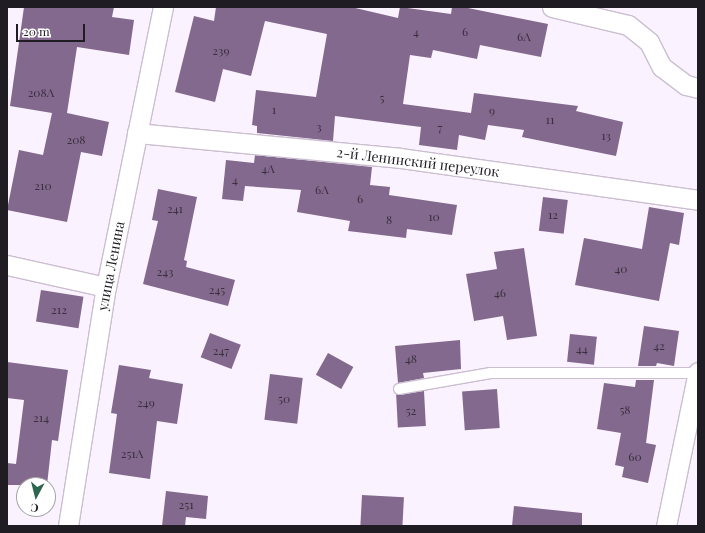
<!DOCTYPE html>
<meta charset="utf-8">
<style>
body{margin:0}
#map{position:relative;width:705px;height:533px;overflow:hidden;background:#faf2fe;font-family:"Playfair Display",serif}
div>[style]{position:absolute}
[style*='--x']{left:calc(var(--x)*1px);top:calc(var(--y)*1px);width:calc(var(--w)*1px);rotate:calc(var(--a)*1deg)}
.building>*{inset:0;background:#83698e;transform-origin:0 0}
.roads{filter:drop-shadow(1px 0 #cbbed0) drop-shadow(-1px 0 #cbbed0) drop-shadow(0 1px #cbbed0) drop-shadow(0 -1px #cbbed0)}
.service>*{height:10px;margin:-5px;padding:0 5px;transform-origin:5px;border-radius:5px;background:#fff}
.minor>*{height:19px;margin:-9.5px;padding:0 9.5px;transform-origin:9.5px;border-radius:9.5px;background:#fff}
span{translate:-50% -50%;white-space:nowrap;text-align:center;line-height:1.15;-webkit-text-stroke:3px #fff;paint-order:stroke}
.number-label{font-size:12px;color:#392f3e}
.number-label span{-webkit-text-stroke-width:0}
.street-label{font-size:14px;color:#201c23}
.frame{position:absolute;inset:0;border:8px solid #201c23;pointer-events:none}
.north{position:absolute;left:16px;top:477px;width:40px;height:40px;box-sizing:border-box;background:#fff;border:1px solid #a6a4a7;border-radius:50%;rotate:187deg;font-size:11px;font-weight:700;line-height:16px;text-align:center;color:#201c23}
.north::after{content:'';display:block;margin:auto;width:14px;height:18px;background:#2c6650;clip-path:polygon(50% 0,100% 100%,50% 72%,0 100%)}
.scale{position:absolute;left:16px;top:24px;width:69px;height:18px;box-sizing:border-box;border:2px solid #201c23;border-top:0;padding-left:5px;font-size:12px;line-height:14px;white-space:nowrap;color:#201c23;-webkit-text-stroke:3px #fff;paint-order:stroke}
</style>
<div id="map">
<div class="building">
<i style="clip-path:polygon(24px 7px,114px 7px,112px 17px,134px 20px,129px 55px,77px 47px,67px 113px,109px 122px,102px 156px,81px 152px,67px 222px,7px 210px,19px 150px,43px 155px,52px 113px,10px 106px)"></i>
<i style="clip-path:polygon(216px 7px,351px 7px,398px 18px,400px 7px,451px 14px,452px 7px,463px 7px,548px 24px,541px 57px,480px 45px,477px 59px,433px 50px,431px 58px,410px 55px,403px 104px,471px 113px,474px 93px,578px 106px,576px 111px,623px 122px,616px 156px,522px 137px,524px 130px,488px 125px,485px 140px,459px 135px,457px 150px,419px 145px,421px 127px,335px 116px,333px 141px,257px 133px,257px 126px,252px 125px,256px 90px,316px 97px,327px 34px,265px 21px,251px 76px,223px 69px,215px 102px,175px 92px,194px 16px,214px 21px)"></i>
<i style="clip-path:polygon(255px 155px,372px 167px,370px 185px,390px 187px,389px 195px,457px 205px,452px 235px,407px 229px,406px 238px,348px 231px,350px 221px,297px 212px,301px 190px,245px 186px,243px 201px,222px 199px,226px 160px,254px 163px)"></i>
<i style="clip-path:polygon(158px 189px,197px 197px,184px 260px,187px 261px,186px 267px,235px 280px,228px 306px,143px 284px,158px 221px,152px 220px)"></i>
<i style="left:543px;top:197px;width:25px;height:34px;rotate:7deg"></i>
<i style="clip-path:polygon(649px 207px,684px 213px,679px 245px,670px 243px,659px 301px,575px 285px,584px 238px,642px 249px)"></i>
<i style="clip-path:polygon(524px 248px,537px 336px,507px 340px,503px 316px,474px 321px,466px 274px,497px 269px,494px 252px)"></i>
<i style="left:41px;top:290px;width:43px;height:32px;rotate:9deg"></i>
<i style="clip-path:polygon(644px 326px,679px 331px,674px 366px,657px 363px,656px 366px,638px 366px)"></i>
<i style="left:210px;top:333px;width:33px;height:26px;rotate:21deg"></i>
<i style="left:570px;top:334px;width:27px;height:28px;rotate:6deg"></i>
<i style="clip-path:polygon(460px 340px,461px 369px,423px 373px,424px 378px,398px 383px,395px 346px)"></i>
<i style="left:328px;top:353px;width:29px;height:25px;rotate:29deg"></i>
<i style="clip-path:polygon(7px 362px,68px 370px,58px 441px,52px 440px,47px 485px,7px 485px,7px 463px,16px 464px,24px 400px,7px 398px)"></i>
<i style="clip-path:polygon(119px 365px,151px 370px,149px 378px,183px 384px,177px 424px,157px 421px,150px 479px,109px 473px,117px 414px,111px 413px)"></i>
<i style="left:270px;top:374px;width:33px;height:46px;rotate:7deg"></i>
<i style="clip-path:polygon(636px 380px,654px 380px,646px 443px,656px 445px,648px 483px,622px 477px,624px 467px,615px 465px,621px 433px,597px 429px,604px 383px,635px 387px)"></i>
<i style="left:497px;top:389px;width:39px;height:35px;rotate:86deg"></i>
<i style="left:424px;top:391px;width:35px;height:28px;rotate:87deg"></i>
<i style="clip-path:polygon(166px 491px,208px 496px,206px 519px,186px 517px,185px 526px,162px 526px)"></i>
<i style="left:362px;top:495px;width:42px;height:31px;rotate:3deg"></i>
<i style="clip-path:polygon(514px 506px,582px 513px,582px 526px,512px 526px)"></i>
</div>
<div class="roads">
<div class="service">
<i style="--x:399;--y:389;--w:93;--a:-9.9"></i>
<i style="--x:491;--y:373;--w:207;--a:0"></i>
</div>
<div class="minor">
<i style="--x:552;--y:7;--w:78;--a:13.3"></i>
<i style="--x:628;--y:25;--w:27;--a:39"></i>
<i style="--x:649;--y:42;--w:28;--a:63"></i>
<i style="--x:662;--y:67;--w:30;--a:37"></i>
<i style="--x:686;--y:85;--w:12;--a:14"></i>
<i style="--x:137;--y:133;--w:264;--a:5.4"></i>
<i style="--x:400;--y:158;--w:301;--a:8"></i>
<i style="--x:7;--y:265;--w:101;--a:12.5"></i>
<i style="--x:68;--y:526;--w:242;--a:-81"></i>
<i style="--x:106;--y:287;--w:286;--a:-78.5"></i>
<i style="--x:666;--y:526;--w:157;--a:-78.3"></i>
</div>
</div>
<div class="number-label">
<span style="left:416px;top:32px">4</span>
<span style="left:465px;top:32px">6</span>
<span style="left:524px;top:37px">6А</span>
<span style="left:221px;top:51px">239</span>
<span style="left:41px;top:93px">208А</span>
<span style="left:382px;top:98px">5</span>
<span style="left:274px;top:110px">1</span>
<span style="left:492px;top:111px">9</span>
<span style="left:550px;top:120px">11</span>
<span style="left:319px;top:127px">3</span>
<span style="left:440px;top:128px">7</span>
<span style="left:606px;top:136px">13</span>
<span style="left:76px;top:140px">208</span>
<span style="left:268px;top:169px">4А</span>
<span style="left:235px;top:180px">4</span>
<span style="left:43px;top:186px">210</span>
<span style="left:322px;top:190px">6А</span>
<span style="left:360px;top:199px">6</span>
<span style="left:175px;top:209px">241</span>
<span style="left:553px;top:215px">12</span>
<span style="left:434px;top:217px">10</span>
<span style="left:389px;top:220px">8</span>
<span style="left:621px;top:269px">40</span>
<span style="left:165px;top:272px">243</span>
<span style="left:217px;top:290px">245</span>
<span style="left:500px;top:293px">46</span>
<span style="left:59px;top:310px">212</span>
<span style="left:659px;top:346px">42</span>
<span style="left:582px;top:349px">44</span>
<span style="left:221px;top:351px">247</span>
<span style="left:411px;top:359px">48</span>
<span style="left:284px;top:399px">50</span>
<span style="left:146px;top:403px">249</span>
<span style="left:625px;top:410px">58</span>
<span style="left:411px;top:411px">52</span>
<span style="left:41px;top:418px">214</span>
<span style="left:132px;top:454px">251А</span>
<span style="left:635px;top:457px">60</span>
<span style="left:186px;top:505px">251</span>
</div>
<div class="street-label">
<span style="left:418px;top:162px;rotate:7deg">2-й Ленинский переулок</span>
<span style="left:111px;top:266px;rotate:-79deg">улица Ленина</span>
</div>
<div class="frame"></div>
<div class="north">С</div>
<div class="scale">20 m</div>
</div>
